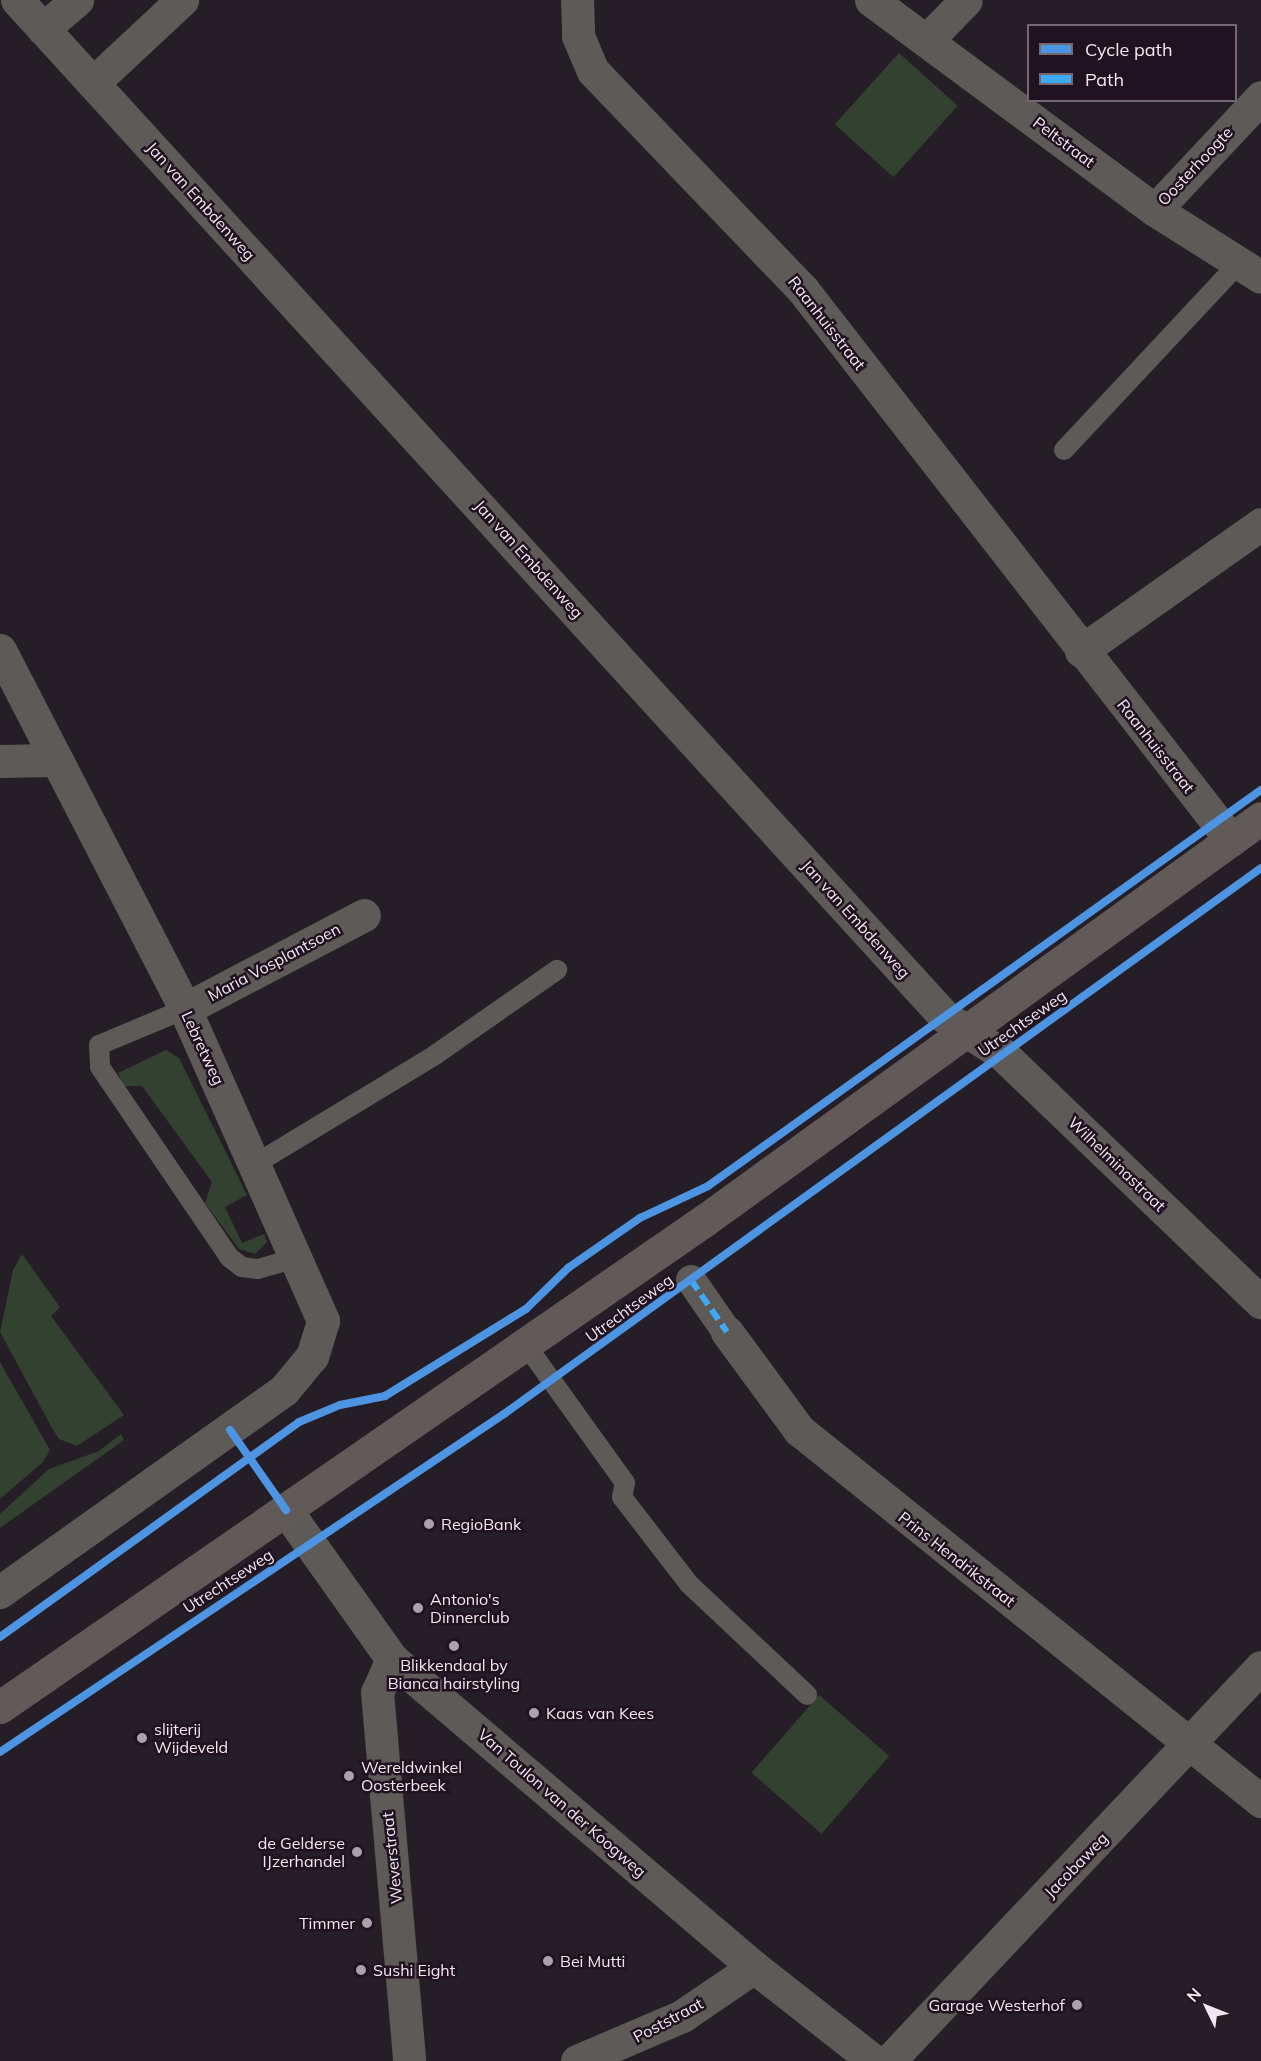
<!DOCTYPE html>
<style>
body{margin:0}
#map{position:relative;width:1261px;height:2061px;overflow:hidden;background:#261e26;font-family:Mulish,sans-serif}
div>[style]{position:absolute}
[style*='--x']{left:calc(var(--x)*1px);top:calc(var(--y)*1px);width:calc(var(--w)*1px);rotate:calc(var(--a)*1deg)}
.green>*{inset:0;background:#334130;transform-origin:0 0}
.service>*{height:20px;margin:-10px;padding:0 10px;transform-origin:10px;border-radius:10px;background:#5e5a57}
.pedestrian>*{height:30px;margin:-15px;padding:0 15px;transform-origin:15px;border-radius:15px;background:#5e5a57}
.minor>*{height:33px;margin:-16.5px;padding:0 16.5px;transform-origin:16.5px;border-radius:16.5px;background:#5e5a57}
.tertiary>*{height:33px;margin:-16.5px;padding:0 16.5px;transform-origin:16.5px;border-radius:16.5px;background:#5e5a57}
.primary>*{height:33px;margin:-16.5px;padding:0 16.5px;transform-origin:16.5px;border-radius:16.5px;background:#615a59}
.quiet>*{height:6px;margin-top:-3px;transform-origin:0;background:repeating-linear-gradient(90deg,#3fa9f5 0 12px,transparent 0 18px)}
.cycleway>*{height:8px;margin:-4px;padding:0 4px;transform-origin:4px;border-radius:4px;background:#4d94e3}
.dots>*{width:16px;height:16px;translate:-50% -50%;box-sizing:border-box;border:3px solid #201220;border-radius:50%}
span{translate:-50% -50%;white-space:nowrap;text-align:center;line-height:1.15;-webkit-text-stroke:5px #201220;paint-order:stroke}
.street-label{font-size:16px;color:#f2e7f1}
.poi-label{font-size:16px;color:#f2e7f1}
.left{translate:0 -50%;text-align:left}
.right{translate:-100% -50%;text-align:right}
.legend{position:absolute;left:1027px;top:24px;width:210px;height:78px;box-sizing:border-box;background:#201220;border:2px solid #746774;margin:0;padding:8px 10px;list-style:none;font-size:18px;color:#f2e7f1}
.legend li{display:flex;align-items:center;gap:12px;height:30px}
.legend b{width:30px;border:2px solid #746774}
.north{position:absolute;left:1177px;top:1977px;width:60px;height:60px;-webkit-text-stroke:4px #201220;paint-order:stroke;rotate:313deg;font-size:16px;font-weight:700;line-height:24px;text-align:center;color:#f2e7f1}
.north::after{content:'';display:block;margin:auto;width:21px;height:27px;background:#f2e7f1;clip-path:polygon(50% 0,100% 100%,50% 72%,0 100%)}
</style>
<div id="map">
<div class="green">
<i style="left:899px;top:53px;width:79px;height:96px;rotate:42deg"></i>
<i style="clip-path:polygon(166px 1050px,179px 1058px,247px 1195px,225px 1207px,242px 1243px,264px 1234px,267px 1242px,255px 1254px,239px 1249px,205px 1203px,212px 1182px,142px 1086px,124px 1086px,118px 1073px)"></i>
<i style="clip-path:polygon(22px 1254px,60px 1307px,51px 1316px,124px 1415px,77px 1446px,59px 1439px,52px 1428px,0 1332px,13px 1270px)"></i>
<i style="clip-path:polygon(0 1362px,50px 1450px,43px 1462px,0 1499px)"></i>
<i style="clip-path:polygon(121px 1434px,124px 1440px,0 1528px,0 1514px,49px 1469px,99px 1451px)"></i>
<i style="left:819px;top:1695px;width:93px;height:103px;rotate:41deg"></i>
</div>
<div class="service">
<i style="--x:1064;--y:450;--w:256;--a:-46.9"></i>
<i style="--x:185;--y:1009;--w:93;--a:157.3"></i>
<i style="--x:99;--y:1045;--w:22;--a:87"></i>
<i style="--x:100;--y:1067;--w:230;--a:55.8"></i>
<i style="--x:229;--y:1257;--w:16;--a:38"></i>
<i style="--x:242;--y:1267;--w:16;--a:7"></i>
<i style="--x:258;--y:1269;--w:36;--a:-16"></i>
<i style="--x:257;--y:1163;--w:208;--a:-31.2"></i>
<i style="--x:435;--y:1055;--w:149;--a:-34.9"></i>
<i style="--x:526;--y:1345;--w:170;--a:54.3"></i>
<i style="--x:625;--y:1483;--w:14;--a:102"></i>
<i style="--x:622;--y:1497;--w:110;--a:52.4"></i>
<i style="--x:689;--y:1584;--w:162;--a:43.2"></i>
</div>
<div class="pedestrian">
<i style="--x:691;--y:1280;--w:63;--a:55.3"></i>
</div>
<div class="minor">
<i style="--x:17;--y:0;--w:1377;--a:47.62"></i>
<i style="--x:945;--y:1017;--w:68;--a:33"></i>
<i style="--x:1002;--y:1054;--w:359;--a:43.8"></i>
<i style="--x:577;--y:0;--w:36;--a:88"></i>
<i style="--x:578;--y:36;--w:38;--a:67"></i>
<i style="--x:593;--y:71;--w:303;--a:46.2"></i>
<i style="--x:803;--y:290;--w:697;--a:52.11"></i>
<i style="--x:871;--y:0;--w:353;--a:36.5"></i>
<i style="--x:1155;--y:210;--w:125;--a:32.3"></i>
<i style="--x:43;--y:29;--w:45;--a:-40.5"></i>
<i style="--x:928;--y:39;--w:54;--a:-45.7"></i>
<i style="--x:93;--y:83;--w:122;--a:-43"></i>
<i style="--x:1155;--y:210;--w:155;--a:-46.8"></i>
<i style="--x:0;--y:650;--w:404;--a:62.7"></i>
<i style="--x:185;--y:1009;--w:341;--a:66.1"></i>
<i style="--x:323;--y:1321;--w:37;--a:107"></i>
<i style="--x:312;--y:1356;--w:44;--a:129.5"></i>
<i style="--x:284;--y:1390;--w:349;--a:144.6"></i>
<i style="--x:1081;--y:651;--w:220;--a:-35.2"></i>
<i style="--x:0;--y:761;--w:54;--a:-1.1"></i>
<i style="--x:185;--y:1009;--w:202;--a:-27.7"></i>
<i style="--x:727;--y:1332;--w:122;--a:53.7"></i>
<i style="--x:799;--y:1430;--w:593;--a:38.77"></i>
<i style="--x:392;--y:1659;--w:36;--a:114"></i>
<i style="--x:377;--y:1692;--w:370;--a:85"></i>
<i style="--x:577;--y:2061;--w:114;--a:-23.2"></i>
<i style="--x:682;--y:2016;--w:87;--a:-34.2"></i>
<i style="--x:889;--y:2061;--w:542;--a:-46.65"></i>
</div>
<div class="tertiary">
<i style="--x:286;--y:1510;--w:183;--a:54.6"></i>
<i style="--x:392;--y:1659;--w:475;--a:40.4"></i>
<i style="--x:754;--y:1967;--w:152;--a:38.1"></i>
</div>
<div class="primary">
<i style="--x:0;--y:1707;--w:857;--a:-34.64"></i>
<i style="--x:705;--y:1220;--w:686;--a:-35.87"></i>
</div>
<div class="quiet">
<i style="--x:691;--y:1280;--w:63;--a:55.3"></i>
</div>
<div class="cycleway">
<i style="--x:230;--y:1430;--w:98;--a:55"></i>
<i style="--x:0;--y:1637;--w:368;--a:-35.7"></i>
<i style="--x:299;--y:1422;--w:44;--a:-22.5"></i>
<i style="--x:340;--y:1405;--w:46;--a:-11.3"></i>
<i style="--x:385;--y:1396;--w:166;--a:-31.7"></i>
<i style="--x:526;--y:1309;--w:59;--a:-44.3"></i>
<i style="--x:568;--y:1268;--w:88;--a:-34.8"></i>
<i style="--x:640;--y:1218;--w:75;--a:-25.2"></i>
<i style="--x:708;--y:1186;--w:680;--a:-35.61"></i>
<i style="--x:0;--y:1752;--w:607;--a:-33.85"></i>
<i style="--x:504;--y:1414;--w:933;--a:-35.8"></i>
</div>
<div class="dots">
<i style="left:429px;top:1524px;background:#aba1aa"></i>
<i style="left:418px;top:1608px;background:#aba1aa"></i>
<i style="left:454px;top:1646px;background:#aba1aa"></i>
<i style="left:534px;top:1713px;background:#aba1aa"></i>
<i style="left:142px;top:1738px;background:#aba1aa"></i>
<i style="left:349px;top:1776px;background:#aba1aa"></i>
<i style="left:357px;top:1852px;background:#aba1aa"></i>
<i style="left:367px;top:1923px;background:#aba1aa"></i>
<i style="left:548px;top:1961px;background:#aba1aa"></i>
<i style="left:361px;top:1970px;background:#aba1aa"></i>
<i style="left:1077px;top:2005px;background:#aba1aa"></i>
</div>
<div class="street-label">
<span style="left:1064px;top:142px;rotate:37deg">Peltstraat</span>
<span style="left:1195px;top:166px;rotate:-47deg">Oosterhoogte</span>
<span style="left:201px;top:201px;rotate:48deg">Jan van Embdenweg</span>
<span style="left:827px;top:323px;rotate:52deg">Raanhuisstraat</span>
<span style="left:529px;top:559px;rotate:48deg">Jan van Embdenweg</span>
<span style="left:1156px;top:746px;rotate:52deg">Raanhuisstraat</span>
<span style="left:856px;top:919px;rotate:48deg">Jan van Embdenweg</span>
<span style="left:274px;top:962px;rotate:-28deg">Maria Vosplantsoen</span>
<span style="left:1022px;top:1023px;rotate:-35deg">Utrechtseweg</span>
<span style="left:203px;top:1048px;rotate:65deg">Lebretweg</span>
<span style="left:1117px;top:1164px;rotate:44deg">Wilhelminastraat</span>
<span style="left:629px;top:1308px;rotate:-36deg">Utrechtseweg</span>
<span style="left:957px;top:1559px;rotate:38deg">Prins Hendrikstraat</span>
<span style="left:228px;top:1581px;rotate:-33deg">Utrechtseweg</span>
<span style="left:562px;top:1803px;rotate:41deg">Van Toulon van der Koogweg</span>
<span style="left:392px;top:1858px;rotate:-96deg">Weverstraat</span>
<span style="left:1076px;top:1865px;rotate:-46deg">Jacobaweg</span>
<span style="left:668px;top:2020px;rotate:-28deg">Poststraat</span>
</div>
<div class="poi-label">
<span class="left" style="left:441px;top:1524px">RegioBank</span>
<span class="left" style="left:430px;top:1608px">Antonio's<br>Dinnerclub</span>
<span style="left:454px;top:1674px">Blikkendaal by<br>Bianca hairstyling</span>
<span class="left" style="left:546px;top:1713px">Kaas van Kees</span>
<span class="left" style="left:154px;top:1738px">slijterij<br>Wijdeveld</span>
<span class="left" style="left:361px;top:1776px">Wereldwinkel<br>Oosterbeek</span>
<span class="right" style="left:345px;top:1852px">de Gelderse<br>IJzerhandel</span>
<span class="right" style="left:355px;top:1923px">Timmer</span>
<span class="left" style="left:560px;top:1961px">Bei Mutti</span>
<span class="left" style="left:373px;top:1970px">Sushi Eight</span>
<span class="right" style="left:1065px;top:2005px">Garage Westerhof</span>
</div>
<ul class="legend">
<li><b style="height:8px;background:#4d94e3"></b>Cycle path</li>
<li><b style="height:8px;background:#3fa9f5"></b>Path</li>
</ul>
<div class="north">N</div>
</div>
